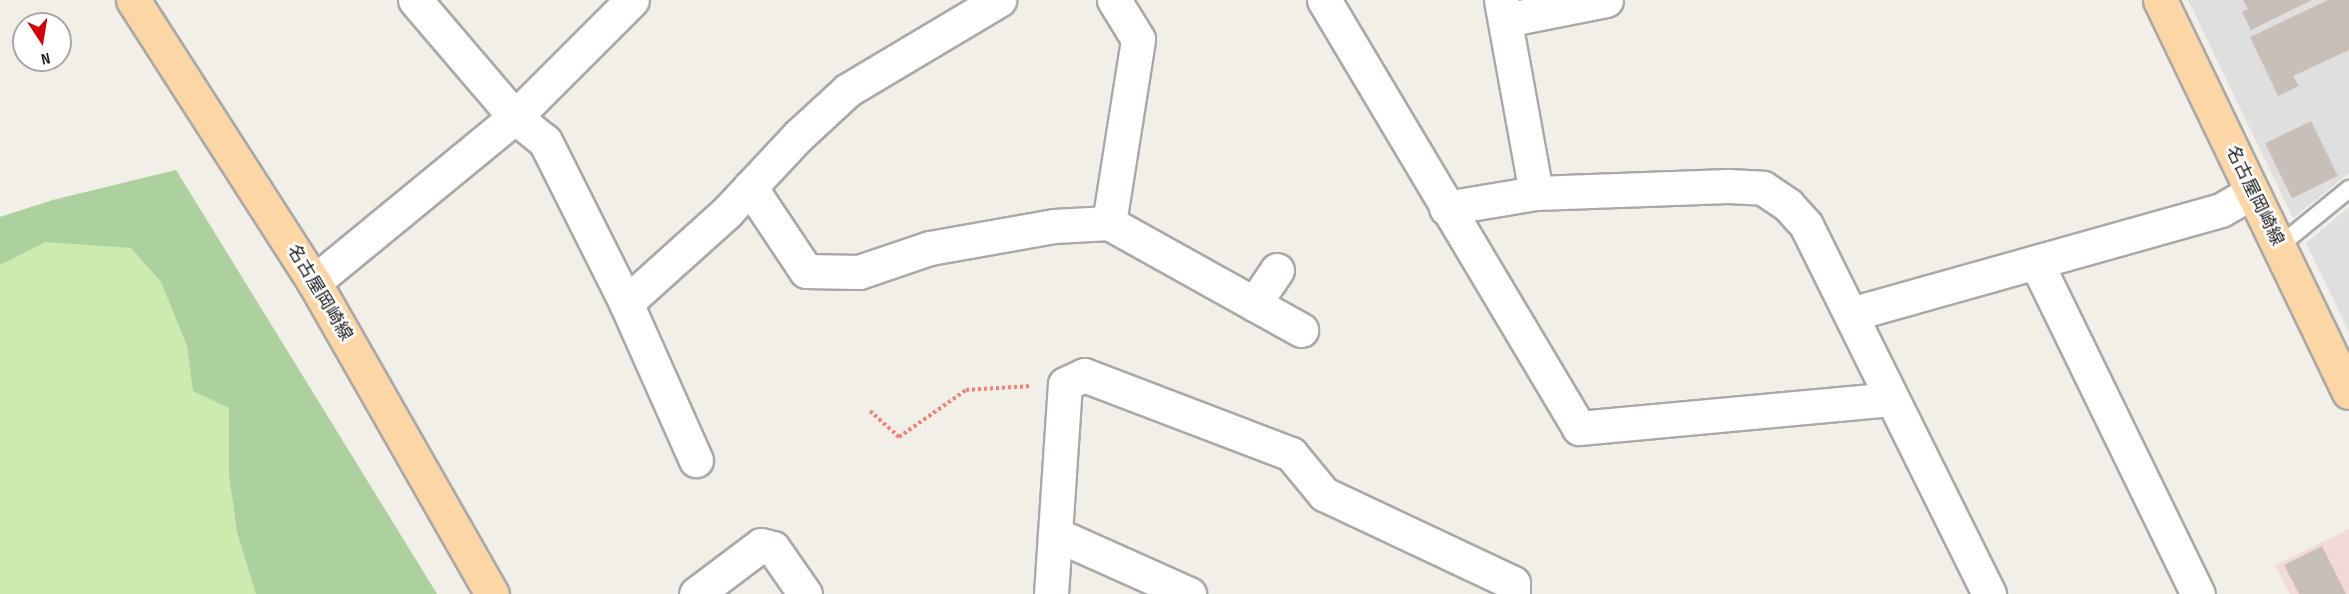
<!DOCTYPE html>
<meta charset="utf-8">
<style>
body{margin:0}
#map{position:relative;width:2349px;height:594px;overflow:hidden;background:#f2efe9;font-family:"Sofia Sans Condensed","Noto Sans JP",sans-serif}
div>[style]{position:absolute}
[style*='--x']{left:calc(var(--x)*1px);top:calc(var(--y)*1px);width:calc(var(--w)*1px);rotate:calc(var(--a)*1deg)}
.residential>*{inset:0;background:#e0dfdf}
.commercial>*{inset:0;background:#f2dad9}
.grass>*{inset:0;background:#cdebb0}
.forest>*{inset:0;background:#add19e}
.building>*{inset:0;background:#c7bfb8;transform-origin:0 0}
.path>*{height:4px;margin-top:-2px;transform-origin:0;background:repeating-linear-gradient(90deg,#fa8072 0 3px,transparent 0 6px)}
.roads{filter:drop-shadow(2px 0 #a9a9a9) drop-shadow(-2px 0 #a9a9a9) drop-shadow(0 2px #a9a9a9) drop-shadow(0 -2px #a9a9a9)}
.lane>*{height:16px;margin:-8px;padding:0 8px;transform-origin:8px;border-radius:8px;background:#fff}
.street>*{height:33px;margin:-16.5px;padding:0 16.5px;transform-origin:16.5px;border-radius:16.5px;background:#fff}
.primary>*{height:33px;margin:-16.5px;padding:0 16.5px;transform-origin:16.5px;border-radius:16.5px;background:#fcd6a4}
span{translate:-50% -50%;white-space:nowrap;text-align:center;line-height:1.15;-webkit-text-stroke:5px #fff;paint-order:stroke}
.street-label{font-size:18px;color:#222}
.north{position:absolute;left:12px;top:12px;width:60px;height:60px;box-sizing:border-box;background:#fff;border:2px solid #a7a7a7;border-radius:50%;rotate:168deg;font-size:16px;font-weight:700;line-height:24px;text-align:center;color:#222}
.north::after{content:'';display:block;margin:auto;width:21px;height:27px;background:#d40000;clip-path:polygon(50% 0,100% 100%,50% 72%,0 100%)}
</style>
<div id="map">
<div class="residential">
<i style="clip-path:polygon(2188px 0,2349px 0,2349px 173px,2293px 218px)"></i>
<i style="clip-path:polygon(2349px 207px,2349px 332px,2306px 243px)"></i>
</div>
<div class="commercial">
<i style="clip-path:polygon(2349px 529px,2349px 594px,2290px 594px,2275px 565px)"></i>
</div>
<div class="grass">
<i style="clip-path:polygon(176px 170px,437px 594px,0 594px,0 217px,53px 200px)"></i>
</div>
<div class="forest">
<i style="clip-path:polygon(176px 170px,437px 594px,256px 594px,237px 532px,229px 475px,229px 408px,193px 391px,187px 346px,161px 282px,131px 248px,45px 242px,0 265px,0 217px,53px 200px)"></i>
</div>
<div class="building">
<i style="clip-path:polygon(2243px 0,2312px 0,2251px 30px,2242px 12px,2248px 9px)"></i>
<i style="clip-path:polygon(2328px 0,2349px 0,2349px 50px,2293px 76px,2299px 86px,2278px 96px,2250px 37px)"></i>
<i style="left:2311px;top:121px;width:61px;height:51px;rotate:64deg"></i>
<i style="clip-path:polygon(2322px 546px,2346px 594px,2299px 594px,2284px 565px)"></i>
</div>
<div class="path">
<i style="--x:870;--y:411;--w:39;--a:42"></i>
<i style="--x:899;--y:437;--w:82;--a:-35"></i>
<i style="--x:966;--y:390;--w:65;--a:-3.5"></i>
</div>
<div class="roads">
<div class="lane">
<i style="--x:2278;--y:247;--w:92;--a:-39.2"></i>
</div>
<div class="street">
<i style="--x:415;--y:0;--w:154;--a:49.5"></i>
<i style="--x:515;--y:117;--w:38;--a:39"></i>
<i style="--x:545;--y:141;--w:181;--a:63.4"></i>
<i style="--x:626;--y:303;--w:172;--a:66"></i>
<i style="--x:1324;--y:0;--w:498;--a:59.2"></i>
<i style="--x:1579;--y:428;--w:313;--a:-5.3"></i>
<i style="--x:1501;--y:0;--w:196;--a:79.7"></i>
<i style="--x:1505;--y:20;--w:103;--a:-11.2"></i>
<i style="--x:750;--y:187;--w:101;--a:56.3"></i>
<i style="--x:806;--y:271;--w:53;--a:1.1"></i>
<i style="--x:859;--y:272;--w:75;--a:-18.7"></i>
<i style="--x:930;--y:248;--w:126;--a:-10.1"></i>
<i style="--x:1054;--y:226;--w:55;--a:-3.1"></i>
<i style="--x:1109;--y:223;--w:220;--a:29.1"></i>
<i style="--x:1446;--y:208;--w:91;--a:-9.5"></i>
<i style="--x:1536;--y:193;--w:192;--a:-2.1"></i>
<i style="--x:1728;--y:186;--w:35;--a:3"></i>
<i style="--x:1763;--y:188;--w:30;--a:34"></i>
<i style="--x:1788;--y:205;--w:27;--a:48"></i>
<i style="--x:1806;--y:225;--w:412;--a:63.6"></i>
<i style="--x:1109;--y:223;--w:186;--a:-81"></i>
<i style="--x:1138;--y:39;--w:46;--a:-121.6"></i>
<i style="--x:2036;--y:262;--w:369;--a:64"></i>
<i style="--x:314;--y:282;--w:260;--a:-39.4"></i>
<i style="--x:515;--y:117;--w:165;--a:-45"></i>
<i style="--x:626;--y:303;--w:135;--a:-42"></i>
<i style="--x:726;--y:213;--w:105;--a:-46.9"></i>
<i style="--x:798;--y:136;--w:68;--a:-42.6"></i>
<i style="--x:848;--y:90;--w:176;--a:-30.8"></i>
<i style="--x:1254;--y:304;--w:41;--a:-55.9"></i>
<i style="--x:1851;--y:314;--w:384;--a:-15.7"></i>
<i style="--x:2221;--y:210;--w:36;--a:-30"></i>
<i style="--x:1055;--y:534;--w:147;--a:24.1"></i>
<i style="--x:696;--y:594;--w:81;--a:-37"></i>
<i style="--x:761;--y:545;--w:12;--a:14"></i>
<i style="--x:773;--y:548;--w:56;--a:55.2"></i>
<i style="--x:1051;--y:594;--w:210;--a:-86.2"></i>
<i style="--x:1065;--y:384;--w:21;--a:-25"></i>
<i style="--x:1084;--y:375;--w:222;--a:20.9"></i>
<i style="--x:1291;--y:454;--w:52;--a:50.5"></i>
<i style="--x:1324;--y:494;--w:209;--a:25.2"></i>
<i style="--x:1513;--y:583;--w:11;--a:90"></i>
</div>
<div class="primary">
<i style="--x:133;--y:0;--w:335;--a:57.3"></i>
<i style="--x:314;--y:282;--w:359;--a:60.3"></i>
<i style="--x:2160;--y:0;--w:435;--a:64.3"></i>
</div>
</div>
<div class="street-label">
<span style="left:2254px;top:196px;rotate:64deg">名古屋岡崎線</span>
<span style="left:319px;top:293px;rotate:59deg">名古屋岡崎線</span>
</div>
<div class="north">N</div>
</div>
